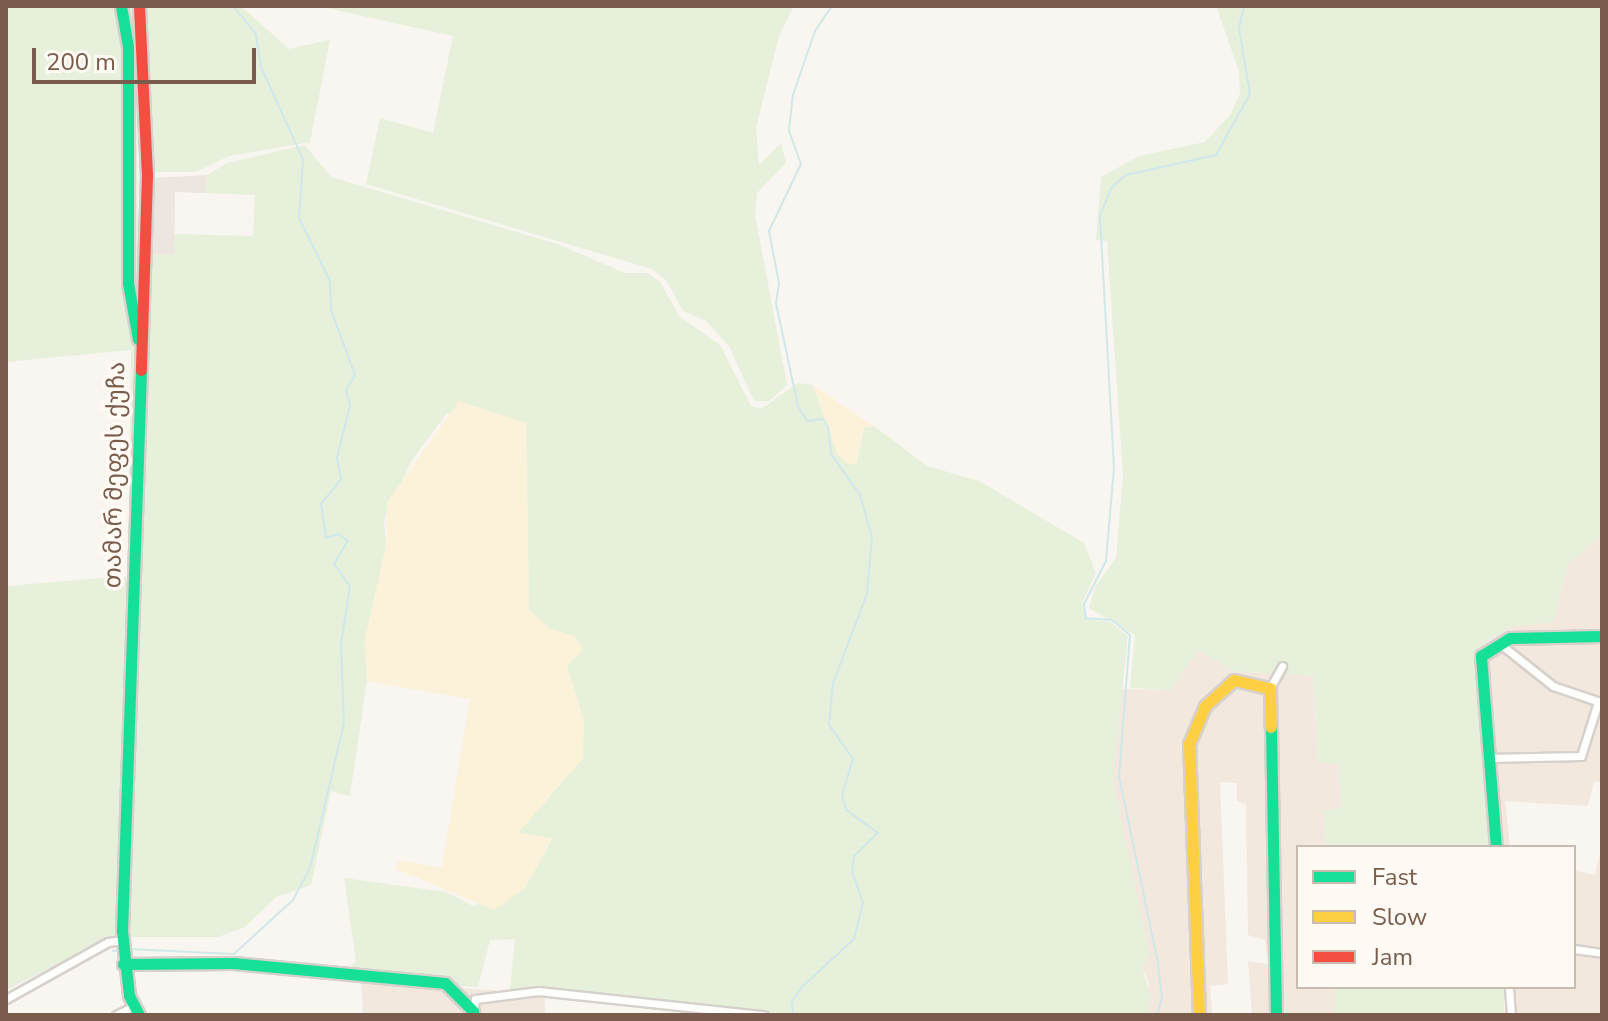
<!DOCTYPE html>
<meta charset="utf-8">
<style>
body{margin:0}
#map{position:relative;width:1608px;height:1021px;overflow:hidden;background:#f9f5f0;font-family:"Nunito Sans","Noto Sans Georgian",sans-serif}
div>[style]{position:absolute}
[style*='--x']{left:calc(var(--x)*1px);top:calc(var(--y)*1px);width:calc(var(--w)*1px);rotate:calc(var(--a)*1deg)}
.residential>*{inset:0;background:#f2e8de}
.industrial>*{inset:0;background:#ede5e0}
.green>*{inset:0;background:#e7f0db;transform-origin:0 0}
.sand>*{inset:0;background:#fbf2d9}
.stream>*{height:2px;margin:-1px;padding:0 1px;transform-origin:1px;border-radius:1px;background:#d0e8ea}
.roads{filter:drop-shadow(2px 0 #d7d1cb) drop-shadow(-2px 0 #d7d1cb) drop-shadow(0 2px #d7d1cb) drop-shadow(0 -2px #d7d1cb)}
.street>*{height:7px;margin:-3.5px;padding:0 3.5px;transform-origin:3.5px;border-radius:3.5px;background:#fefefd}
.fast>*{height:11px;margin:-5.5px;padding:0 5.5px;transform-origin:5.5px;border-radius:5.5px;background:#16e098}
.slow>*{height:11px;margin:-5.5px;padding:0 5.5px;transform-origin:5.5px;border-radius:5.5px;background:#ffcf43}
.jam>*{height:11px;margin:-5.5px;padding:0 5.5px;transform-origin:5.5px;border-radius:5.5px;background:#f24e42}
span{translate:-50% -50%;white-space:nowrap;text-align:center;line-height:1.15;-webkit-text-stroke:7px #fffaf3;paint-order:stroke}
.street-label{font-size:24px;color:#7a5c4d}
.frame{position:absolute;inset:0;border:8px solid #7a5c4d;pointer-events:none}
.legend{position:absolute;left:1296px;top:845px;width:280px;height:144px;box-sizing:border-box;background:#fffaf3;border:2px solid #cabbb1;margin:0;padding:10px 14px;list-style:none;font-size:24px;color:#7a5c4d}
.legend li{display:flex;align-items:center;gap:16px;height:40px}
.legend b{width:40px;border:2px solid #cabbb1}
.scale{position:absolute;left:32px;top:48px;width:224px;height:36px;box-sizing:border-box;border:4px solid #7a5c4d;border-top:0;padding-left:10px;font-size:24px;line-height:28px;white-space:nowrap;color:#7a5c4d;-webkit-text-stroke:6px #fffaf3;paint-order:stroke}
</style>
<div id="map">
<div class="residential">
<i style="clip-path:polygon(1602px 535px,1602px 782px,1594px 782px,1588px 806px,1505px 801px,1510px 847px,1491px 847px,1474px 658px,1486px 642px,1513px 626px,1553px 622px,1568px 565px)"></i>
<i style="clip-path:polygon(1199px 650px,1232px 671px,1313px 676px,1318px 762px,1338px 763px,1341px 809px,1323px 812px,1326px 847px,1298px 847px,1298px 987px,1335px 987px,1337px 1015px,1252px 1015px,1248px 961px,1268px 964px,1265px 940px,1248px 935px,1246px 804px,1237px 801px,1237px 783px,1220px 782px,1228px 984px,1210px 986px,1212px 1013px,1235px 1015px,1146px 1015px,1149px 982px,1142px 968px,1147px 959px,1113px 780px,1117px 715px,1123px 689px,1170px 690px)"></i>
<i style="clip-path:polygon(1602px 846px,1602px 1015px,1506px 1015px,1504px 987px,1574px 987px,1574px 870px,1595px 875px)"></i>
<i style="clip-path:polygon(361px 981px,545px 994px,545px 1015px,363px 1015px)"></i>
</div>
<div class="industrial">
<i style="clip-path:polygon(207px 175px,205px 193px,175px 192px,174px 255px,148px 255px,152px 178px)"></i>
</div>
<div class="green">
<i style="clip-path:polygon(6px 6px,136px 6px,138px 255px,174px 254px,174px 234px,253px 236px,255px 195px,205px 193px,207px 175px,227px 163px,305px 145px,331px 177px,557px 244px,625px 273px,648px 273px,661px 283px,679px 316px,721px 346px,751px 406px,761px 409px,798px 383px,813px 385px,829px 432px,859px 451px,864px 428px,874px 426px,927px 466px,979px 481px,1084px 543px,1096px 573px,1082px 603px,1086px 619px,1111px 622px,1128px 636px,1113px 780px,1149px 954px,1142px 968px,1151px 997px,1146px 1015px,704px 1015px,510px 989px,515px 939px,490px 940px,478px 987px,341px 978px,356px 961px,344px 878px,446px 892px,473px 906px,525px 888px,552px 839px,517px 834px,583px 758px,567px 666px,575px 636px,550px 629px,529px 611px,526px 423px,447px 413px,412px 460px,384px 520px,386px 546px,365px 639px,367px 681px,350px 796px,331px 791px,311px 885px,276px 897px,245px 927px,218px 937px,113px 937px,6px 990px,6px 586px,128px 576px,131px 350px,6px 362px)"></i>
<i style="clip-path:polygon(144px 6px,241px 6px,289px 49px,330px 40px,310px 142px,229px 156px,196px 172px,154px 172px)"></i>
<i style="clip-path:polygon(318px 6px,794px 6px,779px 36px,756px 128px,759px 165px,781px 143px,786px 163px,757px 193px,755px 214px,787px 385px,769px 401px,754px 401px,729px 346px,706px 321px,683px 311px,666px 280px,652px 269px,366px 184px,380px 118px,433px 133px,453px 36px)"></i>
<i style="clip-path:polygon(1216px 6px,1602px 6px,1602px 535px,1568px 565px,1553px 622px,1513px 626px,1486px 642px,1474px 658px,1491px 847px,1326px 847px,1323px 811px,1341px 808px,1338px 764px,1318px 763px,1313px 676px,1232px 671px,1199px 650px,1170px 690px,1130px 688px,1135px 635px,1089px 608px,1095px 587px,1116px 558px,1123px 476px,1107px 241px,1096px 240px,1101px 177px,1139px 156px,1205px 142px,1230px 115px,1240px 94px,1239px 71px)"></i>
<i style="left:1335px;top:987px;width:169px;height:28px"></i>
</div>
<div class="sand">
<i style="clip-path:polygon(813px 385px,874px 426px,863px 428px,857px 463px,849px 465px,837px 454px)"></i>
<i style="clip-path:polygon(459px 401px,526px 423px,529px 610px,550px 629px,575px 636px,583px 650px,567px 666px,584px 721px,583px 758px,518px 833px,552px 838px,525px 888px,494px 910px,396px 869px,398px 860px,442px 868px,470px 699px,367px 681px,365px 639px,386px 546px,387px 503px)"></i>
</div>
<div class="stream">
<i style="--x:128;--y:949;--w:106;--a:2.7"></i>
<i style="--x:234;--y:954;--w:80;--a:-42.5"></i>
<i style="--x:293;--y:900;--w:36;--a:-62"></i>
<i style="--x:310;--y:868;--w:149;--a:-76.8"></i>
<i style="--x:344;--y:723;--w:79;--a:-92.2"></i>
<i style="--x:341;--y:644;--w:59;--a:-81.2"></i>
<i style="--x:350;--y:586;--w:27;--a:-126"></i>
<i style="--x:334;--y:564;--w:27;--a:-59"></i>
<i style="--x:348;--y:541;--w:12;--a:-145"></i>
<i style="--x:338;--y:534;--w:13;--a:162"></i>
<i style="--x:326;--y:538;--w:34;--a:-98"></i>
<i style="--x:321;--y:504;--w:32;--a:-51"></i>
<i style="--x:341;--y:479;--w:21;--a:-101"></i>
<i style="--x:337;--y:458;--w:55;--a:-76.2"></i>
<i style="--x:350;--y:405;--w:16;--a:-105"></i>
<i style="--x:346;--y:390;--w:17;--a:-59"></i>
<i style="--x:355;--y:375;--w:69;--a:-110.3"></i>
<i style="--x:331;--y:310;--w:29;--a:-92"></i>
<i style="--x:330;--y:281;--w:70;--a:-116.2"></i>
<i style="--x:299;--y:218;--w:59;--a:-86.1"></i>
<i style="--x:303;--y:159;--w:101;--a:-114.5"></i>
<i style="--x:261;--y:67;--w:33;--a:-99"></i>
<i style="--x:256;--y:34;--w:36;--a:-129"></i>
<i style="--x:113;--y:951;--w:8;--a:-7"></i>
<i style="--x:793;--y:1015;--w:14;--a:-94"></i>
<i style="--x:792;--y:1001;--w:19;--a:-54"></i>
<i style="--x:803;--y:986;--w:69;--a:-42.7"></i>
<i style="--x:854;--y:939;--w:37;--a:-76"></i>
<i style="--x:863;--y:903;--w:34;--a:-109"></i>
<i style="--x:852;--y:871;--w:15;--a:-82"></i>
<i style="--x:854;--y:856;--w:33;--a:-44"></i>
<i style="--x:878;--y:833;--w:39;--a:-144"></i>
<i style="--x:846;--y:810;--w:16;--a:-105"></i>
<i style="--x:842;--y:795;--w:38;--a:-73"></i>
<i style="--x:853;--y:759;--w:42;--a:-125.2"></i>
<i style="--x:829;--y:725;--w:42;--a:-84.6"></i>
<i style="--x:833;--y:683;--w:95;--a:-69.1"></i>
<i style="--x:867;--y:594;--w:57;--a:-85"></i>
<i style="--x:872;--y:537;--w:44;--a:-105.9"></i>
<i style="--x:860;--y:495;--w:50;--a:-125.3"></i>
<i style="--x:831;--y:454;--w:27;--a:-96"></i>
<i style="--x:828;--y:427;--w:9;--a:-122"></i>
<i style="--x:823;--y:419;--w:16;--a:173"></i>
<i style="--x:807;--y:421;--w:17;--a:-121"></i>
<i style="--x:798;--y:406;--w:105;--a:-102.1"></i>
<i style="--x:776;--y:303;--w:20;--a:-81"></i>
<i style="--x:779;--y:283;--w:53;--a:-100.9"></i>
<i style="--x:769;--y:231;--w:74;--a:-64.5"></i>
<i style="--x:801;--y:164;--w:35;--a:-110"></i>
<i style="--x:789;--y:131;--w:36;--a:-84"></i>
<i style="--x:793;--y:95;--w:68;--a:-71"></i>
<i style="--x:815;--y:31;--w:30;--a:-56"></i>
<i style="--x:1157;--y:1015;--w:18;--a:-74"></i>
<i style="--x:1162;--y:998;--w:35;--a:-97"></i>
<i style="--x:1158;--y:963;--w:190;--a:-101.8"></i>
<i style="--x:1119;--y:777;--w:142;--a:-85.6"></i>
<i style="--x:1130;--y:635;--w:23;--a:-140"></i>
<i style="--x:1112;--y:620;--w:26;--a:-176"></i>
<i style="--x:1086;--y:618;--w:14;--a:-98"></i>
<i style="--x:1084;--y:604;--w:48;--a:-62.9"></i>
<i style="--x:1106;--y:561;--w:93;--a:-85.1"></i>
<i style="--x:1114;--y:468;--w:252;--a:-93.2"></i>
<i style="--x:1100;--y:216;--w:31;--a:-68"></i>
<i style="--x:1112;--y:187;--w:18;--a:-41"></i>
<i style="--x:1126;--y:175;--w:92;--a:-12.5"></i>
<i style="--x:1216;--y:155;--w:70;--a:-60.9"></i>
<i style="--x:1250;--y:94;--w:67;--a:-99.5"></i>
<i style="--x:1239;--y:28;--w:23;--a:-77"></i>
</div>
<div class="roads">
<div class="street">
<i style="--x:1499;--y:643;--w:69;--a:38.5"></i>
<i style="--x:1553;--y:686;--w:50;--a:18.8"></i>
<i style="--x:1270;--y:688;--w:25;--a:-61"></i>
<i style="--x:1487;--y:758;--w:94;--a:-1.2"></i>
<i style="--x:1581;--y:756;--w:57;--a:-72.5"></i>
<i style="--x:1574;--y:949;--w:28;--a:8"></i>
<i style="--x:1509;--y:987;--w:28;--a:86"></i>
<i style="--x:6;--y:999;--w:117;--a:-29.2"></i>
<i style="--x:108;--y:942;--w:15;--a:-8"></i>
<i style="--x:473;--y:1013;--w:14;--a:-82"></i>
<i style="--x:475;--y:999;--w:64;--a:-7.2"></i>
<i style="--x:538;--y:991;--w:227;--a:6.1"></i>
<i style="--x:116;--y:1015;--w:20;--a:-27"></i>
</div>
<div class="fast">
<i style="--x:121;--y:6;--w:42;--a:80.3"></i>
<i style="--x:128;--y:47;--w:236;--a:90"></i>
<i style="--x:128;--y:283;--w:57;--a:79.9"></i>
<i style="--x:1271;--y:727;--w:288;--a:89"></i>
<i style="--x:1496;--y:847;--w:192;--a:-94.5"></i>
<i style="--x:1481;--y:656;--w:34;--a:-32"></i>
<i style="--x:1510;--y:638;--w:92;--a:-1.2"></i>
<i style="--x:123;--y:964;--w:110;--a:-0.5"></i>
<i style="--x:233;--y:963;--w:213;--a:5.4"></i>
<i style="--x:445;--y:983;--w:40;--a:45"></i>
<i style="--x:139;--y:1015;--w:22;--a:-117"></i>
<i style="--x:129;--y:995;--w:64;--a:-96.2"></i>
<i style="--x:122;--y:931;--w:561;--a:-88.06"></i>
</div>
<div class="slow">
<i style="--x:1199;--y:1015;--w:271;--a:-92.1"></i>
<i style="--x:1189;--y:744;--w:41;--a:-67.2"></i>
<i style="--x:1205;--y:706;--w:39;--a:-42"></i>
<i style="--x:1234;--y:680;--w:37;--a:13"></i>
<i style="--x:1270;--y:688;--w:39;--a:89"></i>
</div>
<div class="jam">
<i style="--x:139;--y:6;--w:169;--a:87.3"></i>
<i style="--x:147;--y:175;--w:195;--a:91.8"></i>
</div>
</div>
<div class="street-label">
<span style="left:115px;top:475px;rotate:-89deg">თამარ მეფეს ქუჩა</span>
</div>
<div class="frame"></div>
<ul class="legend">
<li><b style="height:10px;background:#16e098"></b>Fast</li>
<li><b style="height:10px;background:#ffcf43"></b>Slow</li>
<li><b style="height:10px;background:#f24e42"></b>Jam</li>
</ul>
<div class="scale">200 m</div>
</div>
